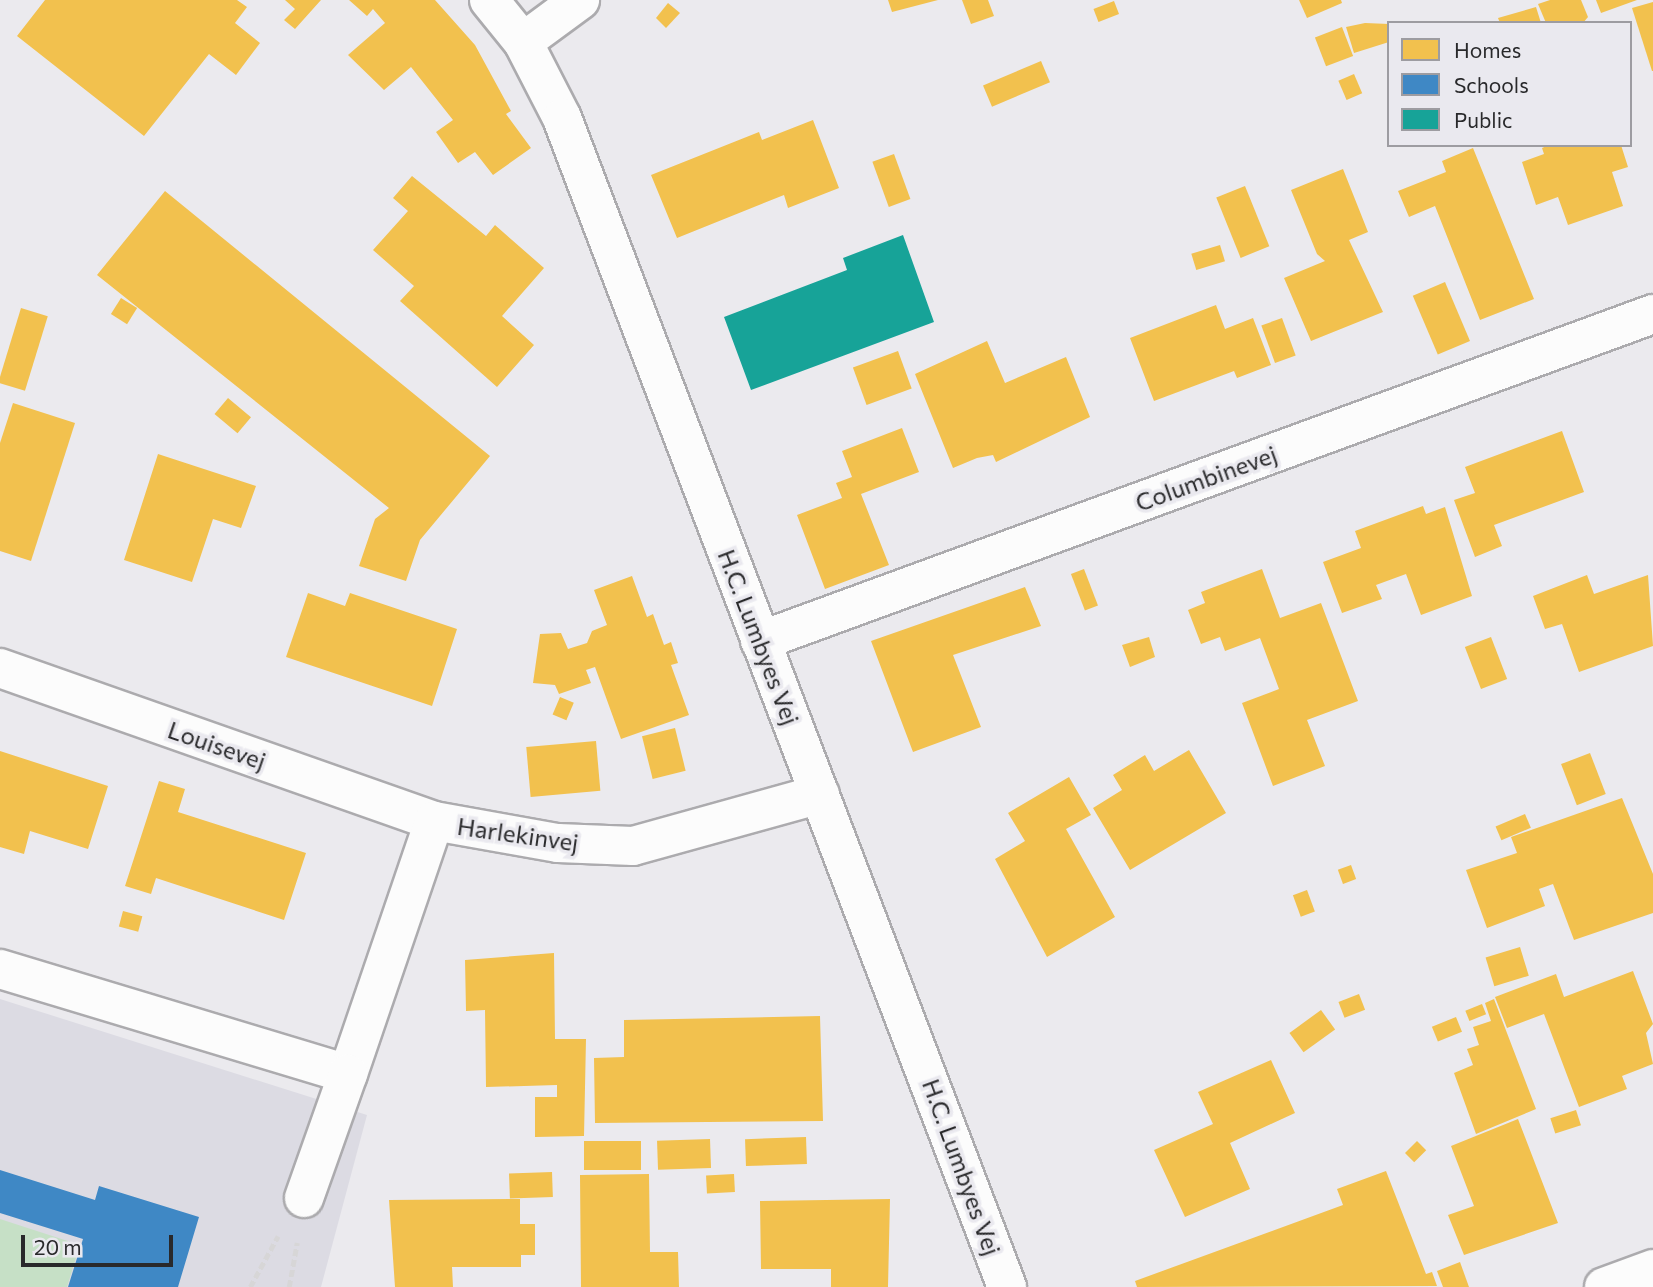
<!DOCTYPE html>
<style>
body{margin:0}
#map{position:relative;width:1653px;height:1287px;overflow:hidden;background:#ebeaee;font-family:Commissioner,sans-serif}
div>[style]{position:absolute}
[style*='--x']{left:calc(var(--x)*1px);top:calc(var(--y)*1px);width:calc(var(--w)*1px);rotate:calc(var(--a)*1deg)}
.built>*{inset:0;background:#dcdbe3}
.green>*{inset:0;background:#c6e0c6}
.homes>*{inset:0;background:#f2c14e;transform-origin:0 0}
.schools>*{inset:0;background:#3f88c5}
.public>*{inset:0;background:#17a398}
.path>*{height:4.5px;margin-top:-2.25px;transform-origin:0;background:repeating-linear-gradient(90deg,#d7d6d7 0 7px,transparent 0 10.5px)}
.roads{filter:drop-shadow(2px 0 #acabae) drop-shadow(-2px 0 #acabae) drop-shadow(0 2px #acabae) drop-shadow(0 -2px #acabae)}
.minor>*{height:38px;margin:-19px;padding:0 19px;transform-origin:19px;border-radius:19px;background:#fcfcfc}
span{translate:-50% -50%;white-space:nowrap;text-align:center;line-height:1.15;-webkit-text-stroke:7px #eae9ef;paint-order:stroke}
.street-label{font-size:24px;color:#29292b}
.legend{position:absolute;left:1387px;top:21px;width:245px;height:126px;box-sizing:border-box;background:#eae9ef;border:2px solid #9d9ca1;margin:0;padding:9px 12px;list-style:none;font-size:21px;color:#29292b}
.legend li{display:flex;align-items:center;gap:14px;height:35px}
.legend b{width:35px;border:2px solid #9d9ca1}
.scale{position:absolute;left:21px;top:1235px;width:152px;height:32px;box-sizing:border-box;border:4px solid #29292b;border-top:0;padding-left:9px;font-size:21px;line-height:24px;white-space:nowrap;color:#29292b;-webkit-text-stroke:5px #eae9ef;paint-order:stroke}
</style>
<div id="map">
<div class="built">
<i style="clip-path:polygon(0 999px,367px 1115px,321px 1287px,0 1287px)"></i>
</div>
<div class="green">
<i style="clip-path:polygon(0 1219px,80px 1245px,67px 1287px,0 1287px)"></i>
</div>
<div class="homes">
<i style="clip-path:polygon(45px 0,237px 0,247px 7px,235px 23px,260px 43px,236px 75px,209px 54px,144px 136px,17px 36px)"></i>
<i style="clip-path:polygon(285px 0,321px 0,295px 29px,284px 20px,295px 9px)"></i>
<i style="clip-path:polygon(349px 0,435px 0,475px 45px,511px 111px,506px 114px,531px 148px,493px 175px,475px 152px,458px 163px,436px 132px,453px 120px,411px 67px,384px 90px,348px 55px,385px 23px,373px 9px,367px 16px)"></i>
<i style="clip-path:polygon(888px 0,938px 0,892px 12px)"></i>
<i style="clip-path:polygon(962px 0,988px 0,994px 16px,971px 24px)"></i>
<i style="clip-path:polygon(1299px 0,1341px 0,1342px 3px,1307px 18px)"></i>
<i style="clip-path:polygon(1550px 0,1581px 0,1588px 17px,1583px 23px,1546px 23px,1538px 4px)"></i>
<i style="clip-path:polygon(1596px 0,1637px 0,1601px 13px)"></i>
<i style="left:1114px;top:1px;width:14px;height:22px;rotate:69deg"></i>
<i style="clip-path:polygon(1653px 2px,1653px 71px,1652px 71px,1632px 8px)"></i>
<i style="clip-path:polygon(668px 3px,680px 13px,666px 28px,656px 18px)"></i>
<i style="clip-path:polygon(1536px 7px,1541px 23px,1500px 23px,1498px 18px)"></i>
<i style="clip-path:polygon(1365px 23px,1389px 24px,1389px 42px,1354px 53px,1346px 27px)"></i>
<i style="left:1342px;top:27px;width:31px;height:29px;rotate:69deg"></i>
<i style="left:1041px;top:61px;width:23px;height:63px;rotate:67deg"></i>
<i style="left:1354px;top:74px;width:21px;height:17px;rotate:67deg"></i>
<i style="clip-path:polygon(813px 120px,839px 188px,788px 208px,784px 195px,677px 238px,651px 175px,759px 132px,762px 140px)"></i>
<i style="clip-path:polygon(1549px 145px,1621px 145px,1628px 167px,1612px 172px,1623px 206px,1568px 225px,1558px 197px,1536px 205px,1522px 162px,1544px 154px,1542px 148px)"></i>
<i style="clip-path:polygon(1473px 148px,1534px 299px,1480px 320px,1435px 206px,1409px 217px,1398px 191px,1446px 172px,1442px 161px)"></i>
<i style="left:894px;top:154px;width:48px;height:23px;rotate:70deg"></i>
<i style="clip-path:polygon(1343px 169px,1368px 232px,1349px 240px,1383px 312px,1311px 341px,1284px 278px,1325px 261px,1317px 254px,1291px 190px)"></i>
<i style="clip-path:polygon(412px 176px,486px 236px,495px 225px,544px 268px,502px 316px,534px 345px,497px 387px,400px 301px,414px 286px,373px 250px,408px 211px,393px 198px)"></i>
<i style="left:1245px;top:186px;width:65px;height:31px;rotate:68deg"></i>
<i style="clip-path:polygon(165px 191px,490px 456px,420px 540px,406px 581px,359px 566px,375px 519px,389px 508px,97px 275px)"></i>
<i style="left:1220px;top:245px;width:17px;height:30px;rotate:73deg"></i>
<i style="left:1445px;top:282px;width:64px;height:35px;rotate:67deg"></i>
<i style="left:121px;top:298px;width:19px;height:19px;rotate:32deg"></i>
<i style="clip-path:polygon(1216px 305px,1225px 329px,1253px 318px,1271px 365px,1237px 378px,1234px 371px,1154px 401px,1130px 338px)"></i>
<i style="left:21px;top:308px;width:28px;height:78px;rotate:17deg"></i>
<i style="left:1282px;top:318px;width:40px;height:22px;rotate:70deg"></i>
<i style="clip-path:polygon(987px 341px,1005px 383px,1066px 357px,1090px 417px,996px 462px,993px 455px,977px 458px,953px 468px,915px 374px)"></i>
<i style="left:898px;top:351px;width:40px;height:48px;rotate:70deg"></i>
<i style="left:228px;top:398px;width:30px;height:21px;rotate:40deg"></i>
<i style="clip-path:polygon(13px 403px,75px 423px,31px 561px,0 551px,0 443px)"></i>
<i style="clip-path:polygon(902px 428px,919px 472px,861px 494px,889px 565px,825px 589px,797px 515px,842px 498px,836px 483px,852px 477px,842px 451px)"></i>
<i style="clip-path:polygon(1562px 431px,1584px 492px,1494px 525px,1502px 546px,1475px 557px,1454px 500px,1475px 493px,1465px 467px)"></i>
<i style="clip-path:polygon(158px 454px,256px 486px,241px 528px,213px 519px,192px 582px,124px 560px)"></i>
<i style="clip-path:polygon(1423px 506px,1426px 514px,1445px 507px,1472px 596px,1421px 615px,1406px 574px,1376px 585px,1382px 599px,1342px 613px,1323px 562px,1361px 548px,1355px 531px)"></i>
<i style="left:1084px;top:569px;width:39px;height:14px;rotate:69deg"></i>
<i style="clip-path:polygon(1262px 569px,1280px 618px,1321px 603px,1358px 701px,1307px 720px,1325px 766px,1273px 786px,1242px 703px,1279px 689px,1260px 638px,1225px 651px,1220px 637px,1201px 644px,1188px 610px,1205px 603px,1201px 592px)"></i>
<i style="clip-path:polygon(1587px 575px,1594px 594px,1648px 575px,1653px 646px,1579px 672px,1562px 624px,1545px 629px,1533px 596px)"></i>
<i style="clip-path:polygon(632px 576px,647px 617px,653px 614px,664px 645px,671px 642px,678px 663px,671px 665px,689px 715px,621px 739px,595px 667px,586px 670px,591px 683px,559px 694px,555px 685px,533px 683px,540px 634px,561px 633px,568px 649px,587px 643px,592px 631px,607px 625px,594px 590px)"></i>
<i style="clip-path:polygon(1025px 587px,1041px 626px,953px 655px,981px 727px,913px 752px,871px 641px)"></i>
<i style="clip-path:polygon(308px 593px,345px 606px,350px 593px,457px 629px,432px 706px,286px 657px)"></i>
<i style="clip-path:polygon(1149px 637px,1155px 657px,1130px 667px,1122px 645px)"></i>
<i style="left:1491px;top:637px;width:45px;height:28px;rotate:69deg"></i>
<i style="left:560px;top:697px;width:15px;height:19px;rotate:23deg"></i>
<i style="left:675px;top:728px;width:44px;height:34px;rotate:76deg"></i>
<i style="left:596px;top:741px;width:50px;height:70px;rotate:85deg"></i>
<i style="clip-path:polygon(1189px 750px,1226px 813px,1130px 870px,1093px 808px,1122px 790px,1113px 775px,1145px 755px,1154px 771px)"></i>
<i style="clip-path:polygon(0 751px,108px 786px,88px 849px,30px 831px,24px 854px,0 847px)"></i>
<i style="left:1590px;top:753px;width:44px;height:31px;rotate:69deg"></i>
<i style="clip-path:polygon(1069px 777px,1091px 815px,1066px 829px,1115px 917px,1047px 957px,995px 859px,1025px 841px,1008px 813px)"></i>
<i style="clip-path:polygon(159px 781px,185px 789px,178px 812px,306px 853px,284px 920px,156px 878px,151px 894px,125px 886px)"></i>
<i style="clip-path:polygon(1622px 798px,1653px 874px,1653px 913px,1574px 940px,1553px 884px,1539px 889px,1545px 906px,1487px 928px,1466px 870px,1517px 853px,1511px 837px)"></i>
<i style="left:1525px;top:814px;width:15px;height:32px;rotate:67deg"></i>
<i style="left:1351px;top:865px;width:15px;height:14px;rotate:70deg"></i>
<i style="left:1307px;top:890px;width:23px;height:15px;rotate:70deg"></i>
<i style="left:123px;top:911px;width:20px;height:16px;rotate:15deg"></i>
<i style="left:1520px;top:947px;width:30px;height:36px;rotate:73deg"></i>
<i style="clip-path:polygon(554px 953px,555px 1039px,586px 1039px,584px 1136px,535px 1137px,535px 1097px,557px 1097px,557px 1085px,486px 1087px,485px 1010px,466px 1011px,465px 960px)"></i>
<i style="clip-path:polygon(1633px 971px,1653px 1024px,1646px 1033px,1653px 1064px,1622px 1076px,1627px 1089px,1579px 1107px,1544px 1014px,1507px 1028px,1495px 997px,1556px 974px,1564px 997px)"></i>
<i style="left:1359px;top:994px;width:17px;height:22px;rotate:69deg"></i>
<i style="clip-path:polygon(1494px 999px,1536px 1109px,1476px 1134px,1454px 1073px,1473px 1065px,1467px 1049px,1479px 1045px,1473px 1027px,1491px 1021px,1485px 1003px)"></i>
<i style="left:1482px;top:1004px;width:11px;height:18px;rotate:68deg"></i>
<i style="left:1321px;top:1010px;width:24px;height:39px;rotate:54deg"></i>
<i style="clip-path:polygon(820px 1016px,823px 1121px,595px 1123px,594px 1058px,624px 1057px,624px 1020px)"></i>
<i style="left:1456px;top:1017px;width:16px;height:26px;rotate:68deg"></i>
<i style="clip-path:polygon(1271px 1060px,1295px 1113px,1230px 1143px,1250px 1189px,1185px 1217px,1154px 1150px,1213px 1124px,1198px 1092px)"></i>
<i style="left:1576px;top:1110px;width:16px;height:27px;rotate:72deg"></i>
<i style="clip-path:polygon(1518px 1119px,1558px 1223px,1464px 1255px,1448px 1215px,1474px 1206px,1451px 1146px)"></i>
<i style="left:806px;top:1137px;width:27px;height:61px;rotate:88deg"></i>
<i style="left:710px;top:1139px;width:29px;height:53px;rotate:88deg"></i>
<i style="left:641px;top:1141px;width:29px;height:57px;rotate:90deg"></i>
<i style="left:1417px;top:1141px;width:13px;height:17px;rotate:45deg"></i>
<i style="clip-path:polygon(1386px 1171px,1426px 1274px,1432px 1272px,1437px 1286px,1137px 1287px,1135px 1281px,1343px 1205px,1337px 1189px)"></i>
<i style="left:552px;top:1172px;width:25px;height:43px;rotate:88deg"></i>
<i style="clip-path:polygon(649px 1174px,650px 1252px,678px 1252px,679px 1287px,581px 1287px,580px 1175px)"></i>
<i style="left:734px;top:1174px;width:18px;height:28px;rotate:87deg"></i>
<i style="clip-path:polygon(520px 1199px,520px 1224px,535px 1224px,535px 1255px,521px 1255px,521px 1267px,452px 1267px,453px 1287px,395px 1287px,389px 1200px)"></i>
<i style="clip-path:polygon(890px 1199px,888px 1287px,831px 1287px,831px 1269px,761px 1269px,760px 1201px)"></i>
<i style="clip-path:polygon(1460px 1262px,1469px 1287px,1443px 1287px,1437px 1271px)"></i>
</div>
<div class="schools">
<i style="clip-path:polygon(0 1170px,95px 1200px,99px 1186px,199px 1217px,178px 1287px,68px 1287px,83px 1239px,0 1213px)"></i>
</div>
<div class="public">
<i style="clip-path:polygon(903px 235px,934px 322px,751px 390px,724px 317px,847px 270px,843px 258px)"></i>
</div>
<div class="path">
<i style="--x:250;--y:1287;--w:58;--a:-61.2"></i>
<i style="--x:289;--y:1287;--w:45;--a:-79.7"></i>
</div>
<div class="roads">
<div class="minor">
<i style="--x:489;--y:0;--w:54;--a:51"></i>
<i style="--x:523;--y:42;--w:85;--a:62.8"></i>
<i style="--x:562;--y:118;--w:1251;--a:69.16"></i>
<i style="--x:523;--y:42;--w:71;--a:-36.4"></i>
<i style="--x:760;--y:641;--w:951;--a:-20.11"></i>
<i style="--x:0;--y:668;--w:460;--a:19.4"></i>
<i style="--x:0;--y:969;--w:363;--a:16.8"></i>
<i style="--x:348;--y:1074;--w:267;--a:-71.2"></i>
<i style="--x:434;--y:821;--w:126;--a:10.1"></i>
<i style="--x:558;--y:843;--w:75;--a:2.3"></i>
<i style="--x:633;--y:846;--w:194;--a:-15.5"></i>
<i style="--x:304;--y:1198;--w:132;--a:-70.5"></i>
<i style="--x:1604;--y:1287;--w:52;--a:-20.2"></i>
</div>
</div>
<div class="street-label">
<span style="left:1206px;top:478px;rotate:-20deg">Columbinevej</span>
<span style="left:759px;top:637px;rotate:69deg">H.C. Lumbyes Vej</span>
<span style="left:217px;top:745px;rotate:19deg">Louisevej</span>
<span style="left:518px;top:834px;rotate:8deg">Harlekinvej</span>
<span style="left:962px;top:1167px;rotate:70deg">H.C. Lumbyes Vej</span>
</div>
<ul class="legend">
<li><b style="height:19px;background:#f2c14e"></b>Homes</li>
<li><b style="height:19px;background:#3f88c5"></b>Schools</li>
<li><b style="height:19px;background:#17a398"></b>Public</li>
</ul>
<div class="scale">20 m</div>
</div>
